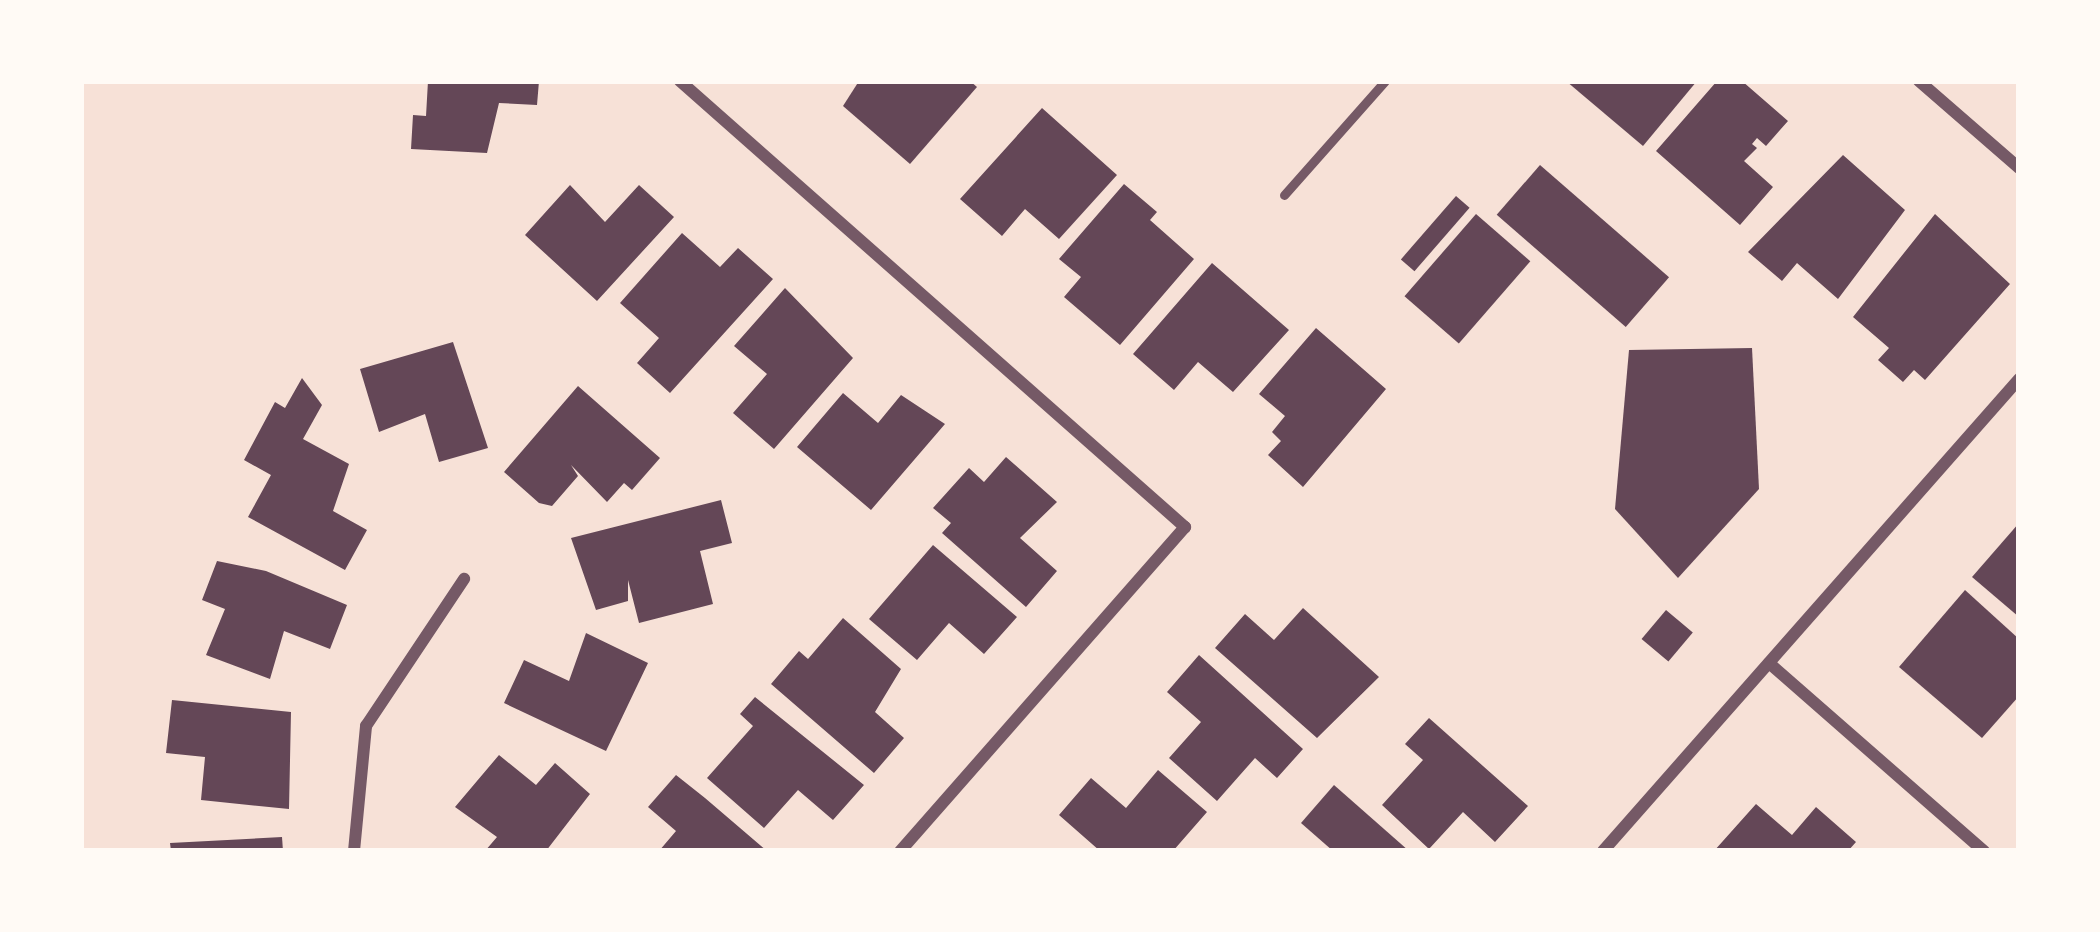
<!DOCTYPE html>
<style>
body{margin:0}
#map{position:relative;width:2100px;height:932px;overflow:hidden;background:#f7e1d7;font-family:Rubik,sans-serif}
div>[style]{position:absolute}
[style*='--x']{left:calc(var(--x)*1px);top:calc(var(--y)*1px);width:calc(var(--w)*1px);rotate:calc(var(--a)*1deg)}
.building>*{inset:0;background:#644757;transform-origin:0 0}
.service>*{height:9px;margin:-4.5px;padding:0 4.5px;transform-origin:4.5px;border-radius:4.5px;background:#755966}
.minor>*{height:12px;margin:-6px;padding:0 6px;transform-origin:6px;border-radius:6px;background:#755966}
span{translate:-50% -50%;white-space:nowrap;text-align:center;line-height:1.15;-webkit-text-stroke:12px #fffaf5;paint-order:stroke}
.frame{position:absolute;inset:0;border:84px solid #fffaf5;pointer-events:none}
</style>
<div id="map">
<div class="building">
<i style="clip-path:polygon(428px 81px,539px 81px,537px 105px,499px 103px,487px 153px,411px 149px,413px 115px,426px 116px)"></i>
<i style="clip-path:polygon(859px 81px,970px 81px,977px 87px,910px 164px,843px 106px)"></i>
<i style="clip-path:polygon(1566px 81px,1697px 81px,1643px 146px)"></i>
<i style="clip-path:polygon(1717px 81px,1742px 81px,1788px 121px,1766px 146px,1757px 138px,1752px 144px,1757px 148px,1744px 161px,1773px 187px,1740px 225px,1656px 151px)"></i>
<i style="clip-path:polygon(1042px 108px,1117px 175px,1059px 239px,1025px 209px,1002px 236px,960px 199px)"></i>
<i style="clip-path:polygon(1843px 155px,1905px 210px,1838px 299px,1797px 263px,1782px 281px,1748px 252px)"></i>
<i style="left:1540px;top:165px;width:171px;height:66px;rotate:41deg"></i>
<i style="clip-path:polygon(1124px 184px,1157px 212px,1150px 220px,1194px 259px,1120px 345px,1064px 297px,1081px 277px,1059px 259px)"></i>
<i style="clip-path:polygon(570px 185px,605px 222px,639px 185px,674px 217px,597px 301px,525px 235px)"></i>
<i style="left:1456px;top:196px;width:18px;height:84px;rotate:41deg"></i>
<i style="left:1476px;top:214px;width:72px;height:109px;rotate:41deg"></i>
<i style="clip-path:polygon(1935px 214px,2010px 284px,1925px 380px,1914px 370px,1903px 382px,1878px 360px,1889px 348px,1853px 317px)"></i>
<i style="clip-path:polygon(682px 233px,720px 267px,738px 248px,773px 279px,670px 393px,637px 363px,659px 338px,620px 303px)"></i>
<i style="clip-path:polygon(1212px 263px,1289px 330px,1233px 392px,1198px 362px,1174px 390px,1133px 354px)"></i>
<i style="clip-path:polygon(785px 288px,853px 358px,774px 449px,733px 413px,767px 374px,734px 346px)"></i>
<i style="clip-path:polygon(1316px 328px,1386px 389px,1303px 487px,1268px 455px,1281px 441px,1272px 432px,1285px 416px,1259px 394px)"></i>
<i style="clip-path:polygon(453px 342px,488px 448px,439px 462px,425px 414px,379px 432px,360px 369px)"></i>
<i style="clip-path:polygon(1752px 348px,1759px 489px,1678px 578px,1615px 509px,1629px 350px)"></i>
<i style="clip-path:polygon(302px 378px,322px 405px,303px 439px,349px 464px,333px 511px,367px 530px,345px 570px,248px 517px,271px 475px,244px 460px,275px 402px,285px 408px)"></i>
<i style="clip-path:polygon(578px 386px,660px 458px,632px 490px,624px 483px,607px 502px,571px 465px,578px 476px,552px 506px,539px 503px,504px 472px)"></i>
<i style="clip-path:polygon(843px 393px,878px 423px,901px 395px,945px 424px,871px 510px,797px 447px)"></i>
<i style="clip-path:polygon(1006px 457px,1057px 502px,1020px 538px,1057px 571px,1026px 607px,942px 533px,951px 523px,933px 508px,969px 468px,984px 482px)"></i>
<i style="clip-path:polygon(721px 500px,732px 543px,700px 551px,713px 604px,639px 623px,628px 580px,628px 601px,596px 610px,571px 538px)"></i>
<i style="clip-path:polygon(2019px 523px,2019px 617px,1972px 577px)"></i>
<i style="clip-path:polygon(933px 545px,1017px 617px,984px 654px,949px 623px,917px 660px,869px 619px)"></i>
<i style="clip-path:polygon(217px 561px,266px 571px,347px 605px,330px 649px,284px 631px,270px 679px,206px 655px,225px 609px,202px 600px)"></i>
<i style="clip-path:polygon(1965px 590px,2019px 639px,2019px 696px,1982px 738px,1899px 667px)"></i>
<i style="clip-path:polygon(1303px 608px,1379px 677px,1317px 738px,1215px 648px,1245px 614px,1274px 640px)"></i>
<i style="left:1666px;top:610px;width:35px;height:38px;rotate:40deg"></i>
<i style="clip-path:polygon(843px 618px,901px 669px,875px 712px,904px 738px,874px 773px,771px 684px,799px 651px,808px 659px)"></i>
<i style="clip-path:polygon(586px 633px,648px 663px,606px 751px,504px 703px,524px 660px,569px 681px)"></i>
<i style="clip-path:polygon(1199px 655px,1303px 749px,1277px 778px,1255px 758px,1217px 801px,1169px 758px,1201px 722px,1167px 692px)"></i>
<i style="clip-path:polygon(755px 697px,864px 785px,833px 820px,798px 790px,764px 828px,707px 778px,753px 726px,740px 714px)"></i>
<i style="clip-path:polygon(172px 700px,291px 712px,289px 809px,201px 800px,205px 757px,166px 753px)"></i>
<i style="clip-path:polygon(1429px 718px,1528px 806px,1495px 842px,1463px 812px,1429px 849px,1382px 805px,1423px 760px,1405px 744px)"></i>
<i style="clip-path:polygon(499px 755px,536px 785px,555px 763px,590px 794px,546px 851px,485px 851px,497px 837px,455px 807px)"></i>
<i style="clip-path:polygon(1158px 770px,1207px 812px,1173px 851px,1100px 851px,1059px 815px,1091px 778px,1126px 808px)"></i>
<i style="clip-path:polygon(676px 775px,705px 798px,767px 851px,659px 851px,676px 831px,648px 807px)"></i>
<i style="clip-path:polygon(1334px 785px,1409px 851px,1333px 851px,1301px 823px)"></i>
<i style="clip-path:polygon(1756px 804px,1792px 835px,1816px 807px,1856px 842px,1848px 851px,1714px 851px)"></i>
<i style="clip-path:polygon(282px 837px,283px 851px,171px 851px,170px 843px)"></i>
</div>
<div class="service">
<i style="--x:1284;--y:195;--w:152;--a:-48.5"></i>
</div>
<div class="minor">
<i style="--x:680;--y:81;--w:674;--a:41.45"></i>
<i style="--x:1185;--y:527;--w:432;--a:131.3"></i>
<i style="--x:1919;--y:81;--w:133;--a:41"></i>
<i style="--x:1769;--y:663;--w:286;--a:41.2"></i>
<i style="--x:354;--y:851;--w:126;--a:-84.5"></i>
<i style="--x:366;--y:726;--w:177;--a:-56.3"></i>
<i style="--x:1603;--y:851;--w:629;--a:-48.61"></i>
</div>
<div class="frame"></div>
</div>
